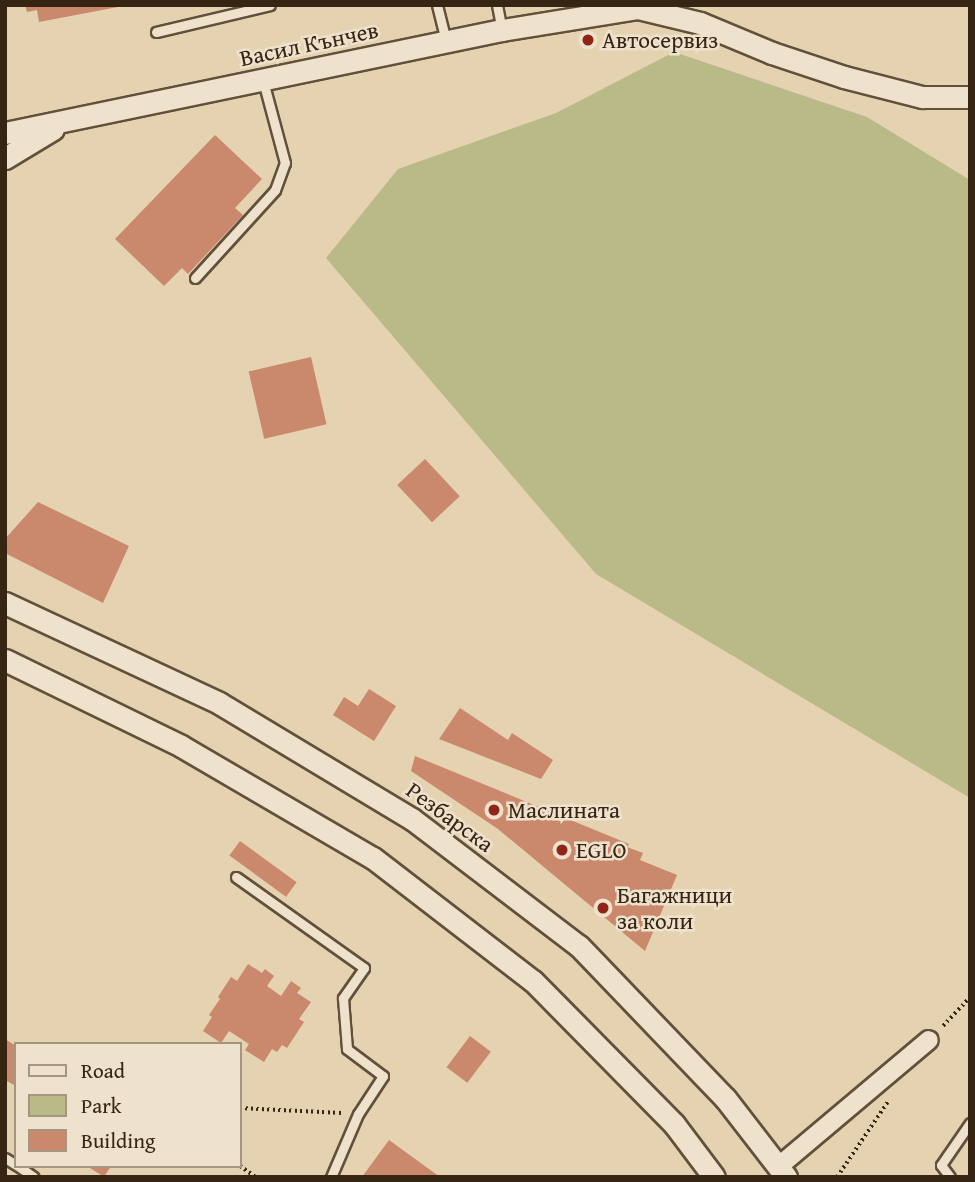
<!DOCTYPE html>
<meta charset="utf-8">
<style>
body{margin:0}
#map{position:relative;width:975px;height:1182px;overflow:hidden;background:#e5d2b1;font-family:"Gentium Book Plus",serif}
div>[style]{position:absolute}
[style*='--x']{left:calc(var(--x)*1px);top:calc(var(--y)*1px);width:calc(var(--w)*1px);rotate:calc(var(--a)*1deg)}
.green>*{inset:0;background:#baba88}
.building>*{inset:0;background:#ca886d;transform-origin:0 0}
.path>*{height:3.5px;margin-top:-1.75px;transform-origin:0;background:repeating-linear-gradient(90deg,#372513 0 2px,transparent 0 5.5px)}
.roads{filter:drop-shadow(2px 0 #62503a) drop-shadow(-2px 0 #62503a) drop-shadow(0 2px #62503a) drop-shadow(0 -2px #62503a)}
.service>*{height:9px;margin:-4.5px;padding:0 4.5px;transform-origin:4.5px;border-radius:4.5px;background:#eee2cc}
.minor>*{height:18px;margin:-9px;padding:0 9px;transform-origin:9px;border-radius:9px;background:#eee2cc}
.tertiary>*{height:21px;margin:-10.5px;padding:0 10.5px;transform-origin:10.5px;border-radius:10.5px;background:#eee2cc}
.dots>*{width:19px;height:19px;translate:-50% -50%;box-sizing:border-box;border:4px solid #eee2cc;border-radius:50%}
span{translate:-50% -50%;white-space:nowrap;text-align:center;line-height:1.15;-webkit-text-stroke:5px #eee2cc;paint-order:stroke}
.poi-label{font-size:23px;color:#372513}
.left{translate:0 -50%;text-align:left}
.street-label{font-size:23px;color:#372513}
.frame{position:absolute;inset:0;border:7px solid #372513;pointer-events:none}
.legend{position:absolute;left:14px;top:1042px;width:228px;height:126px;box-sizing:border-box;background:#eee2cc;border:2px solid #a59682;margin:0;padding:9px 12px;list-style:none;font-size:21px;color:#372513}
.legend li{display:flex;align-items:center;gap:14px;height:35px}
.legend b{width:35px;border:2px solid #a59682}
</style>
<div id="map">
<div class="green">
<i style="clip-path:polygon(674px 52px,867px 117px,970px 180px,970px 798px,596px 574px,326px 258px,398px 169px,556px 113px)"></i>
</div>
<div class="building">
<i style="clip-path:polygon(25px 5px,118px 5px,118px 7px,39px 22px,37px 10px,27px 12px)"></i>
<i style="clip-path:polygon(215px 135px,262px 179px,235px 208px,243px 215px,188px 274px,182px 268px,164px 286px,115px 239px)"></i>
<i style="left:311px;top:357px;width:69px;height:64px;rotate:77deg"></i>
<i style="left:425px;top:459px;width:51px;height:38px;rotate:47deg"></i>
<i style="clip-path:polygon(38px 502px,129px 546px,103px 603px,5px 553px,5px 539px)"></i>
<i style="clip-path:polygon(369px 689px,396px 706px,374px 741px,333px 715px,344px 697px,358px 706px)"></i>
<i style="clip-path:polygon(460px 708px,508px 740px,512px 733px,553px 760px,541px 779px,439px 739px)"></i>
<i style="clip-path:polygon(415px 756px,629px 844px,627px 847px,643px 853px,640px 860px,677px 875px,645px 951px,498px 829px,411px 771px)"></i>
<i style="left:240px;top:841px;width:70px;height:18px;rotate:36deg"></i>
<i style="clip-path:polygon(248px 964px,262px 973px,265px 969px,274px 976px,267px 986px,281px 996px,291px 981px,301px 988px,297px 993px,311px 1002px,299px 1019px,304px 1022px,287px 1048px,282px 1045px,277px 1052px,272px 1049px,264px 1062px,245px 1050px,249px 1044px,229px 1031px,221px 1043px,203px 1031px,212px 1017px,209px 1015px,220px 999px,218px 997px,231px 977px,237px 981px)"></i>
<i style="left:470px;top:1036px;width:26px;height:39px;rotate:37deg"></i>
<i style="clip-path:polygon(5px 1039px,16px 1046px,16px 1086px,5px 1080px)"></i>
<i style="clip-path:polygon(389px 1140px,440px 1177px,362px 1177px)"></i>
<i style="clip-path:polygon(87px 1166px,111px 1166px,104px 1177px)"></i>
</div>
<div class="path">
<i style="--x:943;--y:1026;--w:40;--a:-47"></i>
<i style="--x:240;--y:1108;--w:102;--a:2.8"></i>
<i style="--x:240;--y:1166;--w:19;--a:35"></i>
<i style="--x:837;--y:1177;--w:93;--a:-56"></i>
</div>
<div class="roads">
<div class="service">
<i style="--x:437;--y:5;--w:36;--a:76"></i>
<i style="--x:497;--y:5;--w:25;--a:79"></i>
<i style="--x:156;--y:32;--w:117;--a:-13.3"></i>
<i style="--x:195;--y:278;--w:119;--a:-47.7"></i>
<i style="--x:275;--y:190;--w:29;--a:-70"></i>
<i style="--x:285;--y:163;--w:85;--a:-105"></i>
<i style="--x:236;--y:877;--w:157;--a:35.4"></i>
<i style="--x:364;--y:968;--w:37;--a:125"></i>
<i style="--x:343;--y:998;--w:51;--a:85.5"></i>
<i style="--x:347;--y:1049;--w:45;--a:36.9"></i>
<i style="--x:383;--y:1076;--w:45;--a:123.3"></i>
<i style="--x:358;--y:1114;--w:69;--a:113.2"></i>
<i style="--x:5;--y:1158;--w:13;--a:32"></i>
<i style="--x:18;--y:1166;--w:19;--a:35"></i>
<i style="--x:950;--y:1177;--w:15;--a:-127"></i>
<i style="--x:941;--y:1165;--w:51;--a:-55.4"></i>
</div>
<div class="minor">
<i style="--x:778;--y:1167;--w:197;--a:-40.1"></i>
</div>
<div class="tertiary">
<i style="--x:5;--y:133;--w:508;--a:-11.71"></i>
<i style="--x:502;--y:30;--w:138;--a:-9.2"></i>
<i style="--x:638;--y:8;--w:64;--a:13.6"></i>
<i style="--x:700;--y:23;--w:78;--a:22.6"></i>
<i style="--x:772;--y:53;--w:76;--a:18.4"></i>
<i style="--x:844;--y:77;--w:81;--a:14.4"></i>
<i style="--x:922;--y:97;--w:48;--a:0"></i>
<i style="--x:5;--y:158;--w:56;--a:-31.1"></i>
<i style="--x:5;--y:603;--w:236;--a:25"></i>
<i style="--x:219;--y:703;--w:225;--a:31"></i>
<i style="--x:412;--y:819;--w:210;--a:37.3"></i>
<i style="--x:579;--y:946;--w:211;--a:46.2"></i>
<i style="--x:725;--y:1098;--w:100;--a:52.3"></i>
<i style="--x:5;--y:660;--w:196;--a:26"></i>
<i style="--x:181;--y:746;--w:222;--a:30.3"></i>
<i style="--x:373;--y:858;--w:202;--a:37.6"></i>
<i style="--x:533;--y:981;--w:201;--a:45.4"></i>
<i style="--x:674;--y:1124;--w:66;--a:53"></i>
</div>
</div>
<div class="dots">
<i style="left:588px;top:40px;background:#8f2418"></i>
<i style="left:494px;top:810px;background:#8f2418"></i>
<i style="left:562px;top:850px;background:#8f2418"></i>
<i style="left:603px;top:908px;background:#8f2418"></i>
</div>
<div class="poi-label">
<span class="left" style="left:602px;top:40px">Автосервиз</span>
<span class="left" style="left:508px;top:810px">Маслината</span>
<span class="left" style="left:576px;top:850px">EGLO</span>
<span class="left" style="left:617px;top:908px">Багажници<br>за коли</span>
</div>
<div class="street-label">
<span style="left:309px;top:44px;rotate:-12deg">Васил Кънчев</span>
<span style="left:450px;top:817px;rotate:36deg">Резбарска</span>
</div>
<div class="frame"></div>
<ul class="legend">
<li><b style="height:9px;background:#eee2cc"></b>Road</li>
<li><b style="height:19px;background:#baba88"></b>Park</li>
<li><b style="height:19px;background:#ca886d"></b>Building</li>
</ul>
</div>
